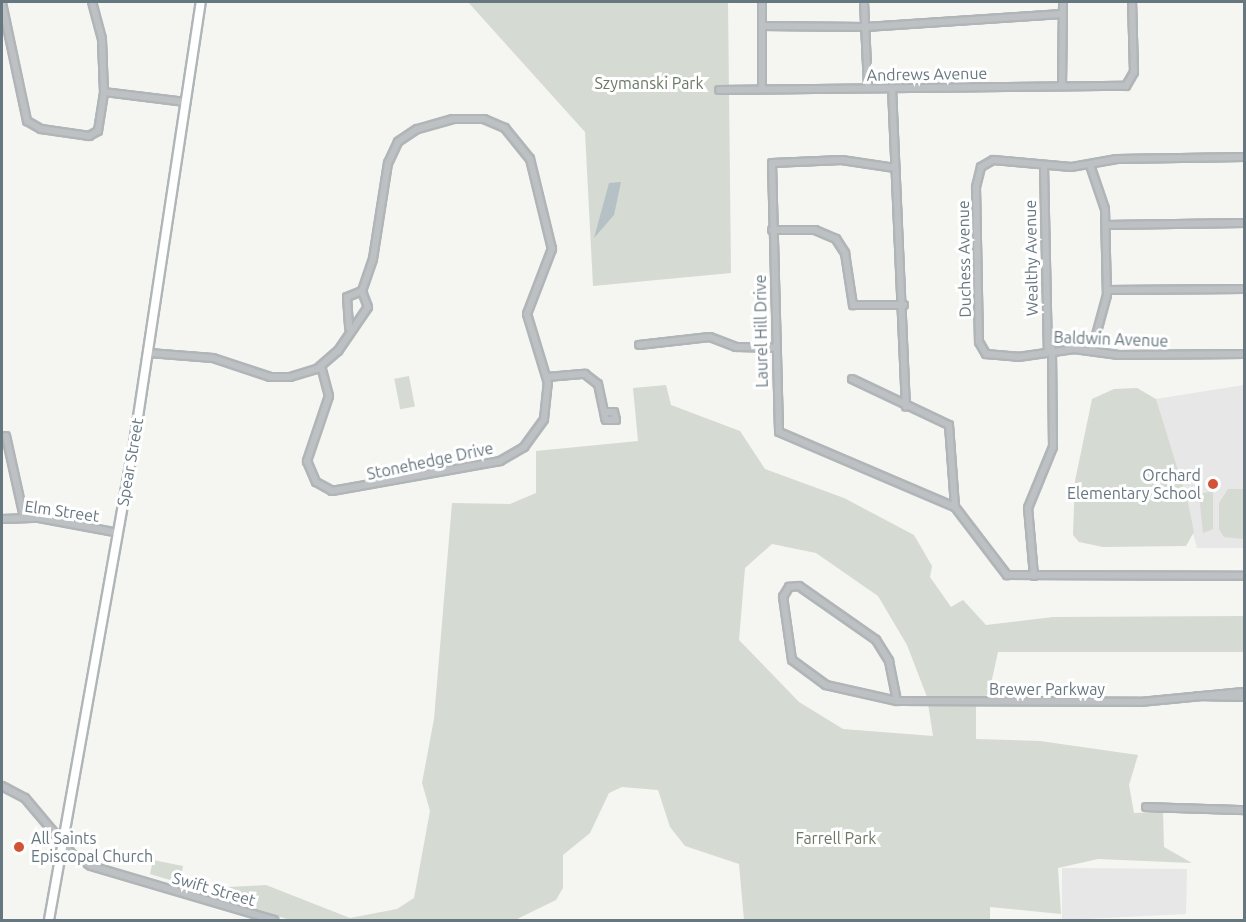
<!DOCTYPE html>
<style>
body{margin:0}
#map{position:relative;width:1246px;height:922px;overflow:hidden;background:#f5f5f2;font-family:Ubuntu,sans-serif}
div>[style]{position:absolute}
[style*='--x']{left:calc(var(--x)*1px);top:calc(var(--y)*1px);width:calc(var(--w)*1px);rotate:calc(var(--a)*1deg)}
.built>*{inset:0;background:#e6e7e6}
.green>*{inset:0;background:#d5dad2;transform-origin:0 0}
.water>*{inset:0;background:#b5c1c4}
.roads{filter:drop-shadow(2px 0 #b0b5b8) drop-shadow(-2px 0 #b0b5b8) drop-shadow(0 2px #b0b5b8) drop-shadow(0 -2px #b0b5b8)}
.minor>*{height:6px;margin:-3px;padding:0 3px;transform-origin:3px;border-radius:3px;background:#bdc1c4}
.major>*{height:8px;margin:-4px;padding:0 4px;transform-origin:4px;border-radius:4px;background:#fff}
.dots>*{width:16px;height:16px;translate:-50% -50%;box-sizing:border-box;border:3px solid #fff;border-radius:50%}
span{translate:-50% -50%;white-space:nowrap;text-align:center;line-height:1.15;-webkit-text-stroke:6px #fff;paint-order:stroke}
.street-label{font-size:16px;color:#677780}
.park-label{font-size:16px;color:#6a7865}
.poi-label{font-size:16px;color:#677780}
.right{translate:-100% -50%;text-align:right}
.left{translate:0 -50%;text-align:left}
.frame{position:absolute;inset:0;border:3px solid #677780;pointer-events:none}
</style>
<div id="map">
<div class="built">
<i style="clip-path:polygon(1244px 385px,1244px 548px,1197px 548px,1156px 399px)"></i>
<i style="clip-path:polygon(1062px 868px,1187px 869px,1186px 914px,1062px 920px)"></i>
</div>
<div class="green">
<i style="clip-path:polygon(468px 2px,728px 2px,731px 273px,593px 286px,585px 132px)"></i>
<i style="left:409px;top:376px;width:31px;height:15px;rotate:79deg"></i>
<i style="clip-path:polygon(evenodd,666px 385px,671px 405px,740px 431px,765px 469px,844px 498px,914px 535px,932px 566px,930px 577px,951px 607px,963px 600px,986px 625px,1053px 617px,1244px 616px,1244px 652px,998px 652px,989px 693px,976px 705px,976px 739px,1040px 741px,1138px 755px,1129px 785px,1134px 813px,1163px 812px,1164px 847px,1192px 863px,1098px 859px,1058px 868px,1061px 914px,990px 907px,990px 920px,744px 920px,739px 864px,685px 846px,670px 827px,658px 790px,622px 787px,609px 793px,590px 833px,563px 855px,563px 888px,556px 900px,515px 920px,291px 920px,223px 901px,228px 887px,266px 885px,350px 918px,397px 909px,414px 898px,430px 811px,422px 783px,434px 719px,452px 503px,510px 504px,536px 493px,536px 451px,638px 441px,633px 388px,666px 385px,772px 544px,816px 553px,878px 596px,907px 645px,927px 697px,933px 736px,843px 729px,799px 702px,739px 640px,745px 568px,772px 544px)"></i>
<i style="clip-path:polygon(1137px 388px,1156px 399px,1188px 503px,1194px 532px,1186px 546px,1103px 547px,1079px 542px,1073px 535px,1075px 481px,1092px 399px,1114px 389px)"></i>
<i style="clip-path:polygon(1228px 489px,1244px 489px,1244px 539px,1224px 537px,1219px 529px,1219px 503px)"></i>
<i style="clip-path:polygon(1213px 491px,1213px 529px,1203px 533px,1199px 494px)"></i>
<i style="clip-path:polygon(153px 860px,183px 866px,180px 883px,150px 874px)"></i>
</div>
<div class="water">
<i style="clip-path:polygon(621px 182px,614px 215px,594px 238px,609px 183px)"></i>
</div>
<div class="roads">
<div class="minor">
<i style="--x:762;--y:2;--w:87;--a:90"></i>
<i style="--x:864;--y:2;--w:86;--a:87.3"></i>
<i style="--x:2;--y:3;--w:121;--a:78"></i>
<i style="--x:27;--y:121;--w:16;--a:30"></i>
<i style="--x:41;--y:129;--w:49;--a:8.3"></i>
<i style="--x:89;--y:136;--w:10;--a:-29"></i>
<i style="--x:98;--y:131;--w:39;--a:-81"></i>
<i style="--x:104;--y:92;--w:53;--a:-92.2"></i>
<i style="--x:102;--y:39;--w:38;--a:-105"></i>
<i style="--x:762;--y:26;--w:103;--a:0.6"></i>
<i style="--x:865;--y:27;--w:198;--a:-3.8"></i>
<i style="--x:1062;--y:86;--w:84;--a:-89.3"></i>
<i style="--x:892;--y:88;--w:319;--a:87.5"></i>
<i style="--x:719;--y:90;--w:407;--a:-0.6"></i>
<i style="--x:1126;--y:86;--w:16;--a:-60"></i>
<i style="--x:1134;--y:72;--w:70;--a:-91.6"></i>
<i style="--x:104;--y:92;--w:83;--a:7"></i>
<i style="--x:1244;--y:157;--w:127;--a:179.1"></i>
<i style="--x:1117;--y:159;--w:47;--a:170.1"></i>
<i style="--x:1071;--y:167;--w:78;--a:-174.9"></i>
<i style="--x:993;--y:160;--w:14;--a:150"></i>
<i style="--x:981;--y:167;--w:21;--a:104"></i>
<i style="--x:976;--y:187;--w:155;--a:88.9"></i>
<i style="--x:979;--y:342;--w:14;--a:60"></i>
<i style="--x:986;--y:354;--w:32;--a:5"></i>
<i style="--x:1018;--y:357;--w:57;--a:-8.1"></i>
<i style="--x:1074;--y:349;--w:45;--a:7.6"></i>
<i style="--x:1119;--y:355;--w:125;--a:-0.5"></i>
<i style="--x:1044;--y:165;--w:185;--a:88.8"></i>
<i style="--x:1090;--y:165;--w:46;--a:71.2"></i>
<i style="--x:1105;--y:209;--w:86;--a:88.7"></i>
<i style="--x:1107;--y:295;--w:57;--a:105.3"></i>
<i style="--x:895;--y:168;--w:54;--a:-171.4"></i>
<i style="--x:842;--y:160;--w:70;--a:177.5"></i>
<i style="--x:772;--y:163;--w:269;--a:88.5"></i>
<i style="--x:779;--y:432;--w:191;--a:23.1"></i>
<i style="--x:955;--y:507;--w:86;--a:52.6"></i>
<i style="--x:1007;--y:575;--w:237;--a:0.2"></i>
<i style="--x:1106;--y:225;--w:138;--a:-0.8"></i>
<i style="--x:772;--y:230;--w:43;--a:0"></i>
<i style="--x:815;--y:230;--w:23;--a:23"></i>
<i style="--x:836;--y:239;--w:17;--a:57"></i>
<i style="--x:845;--y:253;--w:53;--a:81.3"></i>
<i style="--x:853;--y:305;--w:51;--a:0"></i>
<i style="--x:1107;--y:290;--w:137;--a:-0.4"></i>
<i style="--x:639;--y:345;--w:71;--a:-6.4"></i>
<i style="--x:710;--y:337;--w:28;--a:21"></i>
<i style="--x:736;--y:347;--w:39;--a:1"></i>
<i style="--x:149;--y:353;--w:64;--a:4.5"></i>
<i style="--x:213;--y:358;--w:60;--a:18.4"></i>
<i style="--x:270;--y:377;--w:20;--a:0"></i>
<i style="--x:290;--y:377;--w:28;--a:-17"></i>
<i style="--x:317;--y:369;--w:28;--a:-41"></i>
<i style="--x:338;--y:351;--w:53;--a:-55.7"></i>
<i style="--x:368;--y:307;--w:17;--a:-111"></i>
<i style="--x:362;--y:291;--w:16;--a:158"></i>
<i style="--x:347;--y:297;--w:31;--a:86"></i>
<i style="--x:321;--y:366;--w:31;--a:75"></i>
<i style="--x:329;--y:396;--w:69;--a:108.7"></i>
<i style="--x:307;--y:461;--w:23;--a:67"></i>
<i style="--x:316;--y:482;--w:18;--a:29"></i>
<i style="--x:332;--y:491;--w:171;--a:-10.1"></i>
<i style="--x:500;--y:461;--w:28;--a:-30"></i>
<i style="--x:524;--y:447;--w:34;--a:-54"></i>
<i style="--x:544;--y:419;--w:36;--a:-84"></i>
<i style="--x:548;--y:383;--w:72;--a:-106.9"></i>
<i style="--x:527;--y:314;--w:70;--a:-69"></i>
<i style="--x:552;--y:249;--w:93;--a:-103.7"></i>
<i style="--x:530;--y:159;--w:40;--a:-129"></i>
<i style="--x:505;--y:128;--w:23;--a:-157"></i>
<i style="--x:484;--y:119;--w:31;--a:180"></i>
<i style="--x:453;--y:119;--w:37;--a:164"></i>
<i style="--x:417;--y:129;--w:23;--a:146"></i>
<i style="--x:398;--y:142;--w:23;--a:115"></i>
<i style="--x:388;--y:163;--w:97;--a:98.9"></i>
<i style="--x:373;--y:259;--w:34;--a:109"></i>
<i style="--x:547;--y:377;--w:38;--a:-5"></i>
<i style="--x:585;--y:374;--w:16;--a:38"></i>
<i style="--x:598;--y:384;--w:35;--a:78"></i>
<i style="--x:605;--y:418;--w:2;--a:63"></i>
<i style="--x:606;--y:420;--w:10;--a:0"></i>
<i style="--x:616;--y:420;--w:8;--a:-104"></i>
<i style="--x:614;--y:412;--w:10;--a:180"></i>
<i style="--x:852;--y:379;--w:107;--a:25.4"></i>
<i style="--x:949;--y:425;--w:82;--a:85.8"></i>
<i style="--x:6;--y:436;--w:83;--a:77.5"></i>
<i style="--x:2;--y:519;--w:37;--a:-2"></i>
<i style="--x:39;--y:518;--w:81;--a:10.6"></i>
<i style="--x:1034;--y:576;--w:68;--a:-95"></i>
<i style="--x:1028;--y:508;--w:66;--a:-67.7"></i>
<i style="--x:1053;--y:447;--w:98;--a:-90.6"></i>
<i style="--x:799;--y:586;--w:94;--a:35"></i>
<i style="--x:876;--y:640;--w:25;--a:58"></i>
<i style="--x:889;--y:661;--w:41;--a:78.7"></i>
<i style="--x:897;--y:701;--w:73;--a:-167.3"></i>
<i style="--x:826;--y:685;--w:42;--a:-143.7"></i>
<i style="--x:792;--y:660;--w:64;--a:-98.1"></i>
<i style="--x:783;--y:597;--w:12;--a:-59"></i>
<i style="--x:789;--y:587;--w:10;--a:-6"></i>
<i style="--x:1198;--y:696;--w:46;--a:1.2"></i>
<i style="--x:897;--y:701;--w:243;--a:0.2"></i>
<i style="--x:1140;--y:702;--w:104;--a:-5.5"></i>
<i style="--x:2;--y:786;--w:26;--a:28"></i>
<i style="--x:25;--y:798;--w:75;--a:49.9"></i>
<i style="--x:73;--y:855;--w:21;--a:31"></i>
<i style="--x:91;--y:866;--w:191;--a:16.4"></i>
<i style="--x:1146;--y:807;--w:98;--a:1.8"></i>
</div>
<div class="major">
<i style="--x:49;--y:920;--w:477;--a:-79.9"></i>
<i style="--x:133;--y:450;--w:453;--a:-81.4"></i>
</div>
</div>
<div class="dots">
<i style="left:1213px;top:484px;background:#d25336"></i>
<i style="left:19px;top:847px;background:#d25336"></i>
</div>
<div class="street-label">
<span style="left:927px;top:74px;rotate:-1deg">Andrews Avenue</span>
<span style="left:1031px;top:258px;rotate:-91deg">Wealthy Avenue</span>
<span style="left:964px;top:259px;rotate:-91deg">Duchess Avenue</span>
<span style="left:761px;top:331px;rotate:-91deg">Laurel Hill Drive</span>
<span style="left:1111px;top:339px;rotate:2deg">Baldwin Avenue</span>
<span style="left:430px;top:461px;rotate:-12deg">Stonehedge Drive</span>
<span style="left:130px;top:462px;rotate:-80deg">Spear Street</span>
<span style="left:62px;top:511px;rotate:8deg">Elm Street</span>
<span style="left:1047px;top:689px">Brewer Parkway</span>
<span style="left:214px;top:889px;rotate:16deg">Swift Street</span>
</div>
<div class="park-label">
<span style="left:649px;top:83px">Szymanski Park</span>
<span style="left:836px;top:838px">Farrell Park</span>
</div>
<div class="poi-label">
<span class="right" style="left:1201px;top:484px">Orchard<br>Elementary School</span>
<span class="left" style="left:31px;top:847px">All Saints<br>Episcopal Church</span>
</div>
<div class="frame"></div>
</div>
